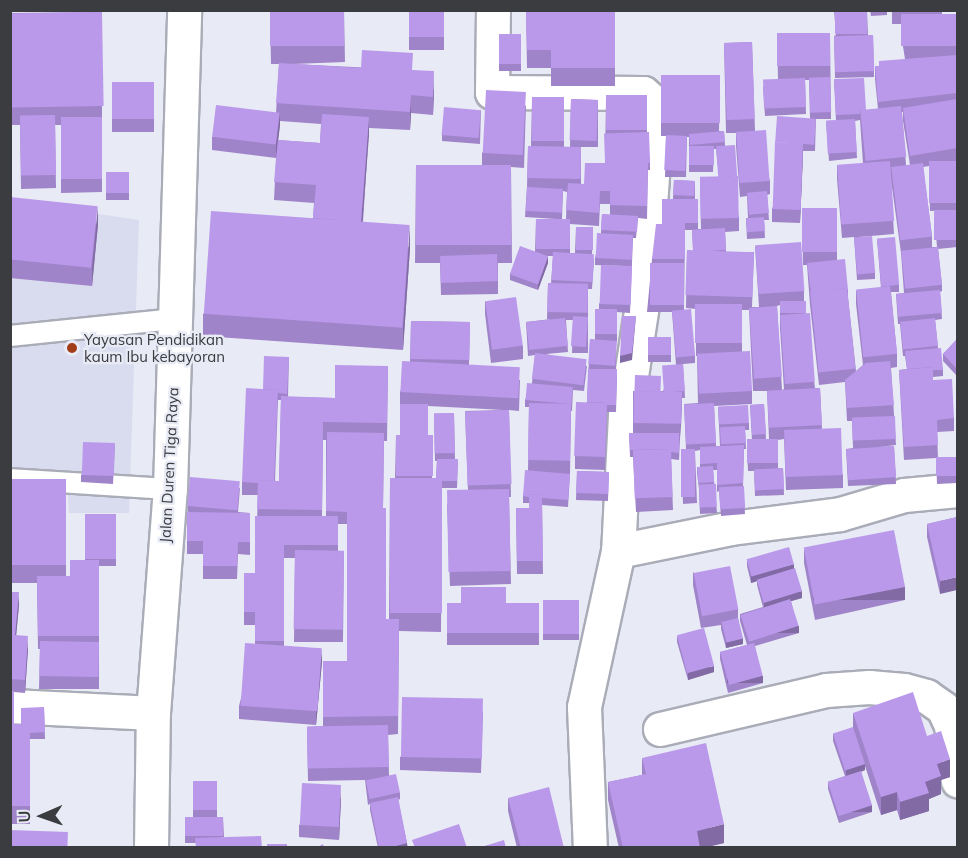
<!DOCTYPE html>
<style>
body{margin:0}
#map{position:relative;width:968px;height:858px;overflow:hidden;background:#e8eaf5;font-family:Mulish,sans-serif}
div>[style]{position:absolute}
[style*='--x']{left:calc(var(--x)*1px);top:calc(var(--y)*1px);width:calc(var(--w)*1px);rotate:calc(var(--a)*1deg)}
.built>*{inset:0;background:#d8dcee}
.roads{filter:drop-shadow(2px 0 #aaacb7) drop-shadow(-2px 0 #aaacb7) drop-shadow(0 2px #aaacb7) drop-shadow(0 -2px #aaacb7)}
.service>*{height:20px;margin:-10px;padding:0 10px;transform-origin:10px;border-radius:10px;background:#fff}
.minor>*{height:33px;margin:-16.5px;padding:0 16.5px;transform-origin:16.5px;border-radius:16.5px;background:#fff}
.secondary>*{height:33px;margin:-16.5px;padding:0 16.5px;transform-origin:16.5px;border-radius:16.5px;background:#fff}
.wall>*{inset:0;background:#a084ca;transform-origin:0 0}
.shaded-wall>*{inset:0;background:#826ba4;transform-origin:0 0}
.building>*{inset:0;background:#ba99eb;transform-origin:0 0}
.dots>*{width:16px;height:16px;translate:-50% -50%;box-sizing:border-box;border:3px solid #e8eaf5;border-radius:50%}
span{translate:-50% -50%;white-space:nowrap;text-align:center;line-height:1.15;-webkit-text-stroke:4.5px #e8eaf5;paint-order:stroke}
.poi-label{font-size:15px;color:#3b3c40}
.left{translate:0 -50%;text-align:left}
.street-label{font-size:15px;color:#3b3c40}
.frame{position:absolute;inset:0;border:12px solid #3b3c40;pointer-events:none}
.north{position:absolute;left:12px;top:786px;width:60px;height:60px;-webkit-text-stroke:4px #e8eaf5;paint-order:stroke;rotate:268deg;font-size:16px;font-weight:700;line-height:24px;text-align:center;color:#3b3c40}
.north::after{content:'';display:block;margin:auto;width:21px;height:27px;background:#3b3c40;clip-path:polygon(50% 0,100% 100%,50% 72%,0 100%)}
</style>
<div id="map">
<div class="built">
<i style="clip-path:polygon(11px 201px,139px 220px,129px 513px,69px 513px,67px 478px,11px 475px)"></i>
</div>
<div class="roads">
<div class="service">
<i style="--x:10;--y:336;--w:166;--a:-5.9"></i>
<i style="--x:10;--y:479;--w:160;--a:3.6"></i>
</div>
<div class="minor">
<i style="--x:493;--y:10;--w:82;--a:90.7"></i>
<i style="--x:492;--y:92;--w:151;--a:0.4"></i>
<i style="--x:643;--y:93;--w:18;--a:41"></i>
<i style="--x:657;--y:105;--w:187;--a:94"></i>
<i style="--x:644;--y:292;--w:124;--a:98.8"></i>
<i style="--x:625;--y:415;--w:136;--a:92.9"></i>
<i style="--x:618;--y:551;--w:160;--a:102.3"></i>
<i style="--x:584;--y:707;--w:141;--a:87.6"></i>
<i style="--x:618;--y:551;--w:115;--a:-11.5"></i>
<i style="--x:731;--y:528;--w:110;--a:-7.3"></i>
<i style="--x:840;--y:514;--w:67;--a:-16.5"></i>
<i style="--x:904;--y:495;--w:54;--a:-5.3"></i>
<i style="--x:10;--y:706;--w:143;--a:2.8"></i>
<i style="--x:660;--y:729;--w:171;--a:-13.2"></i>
<i style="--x:826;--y:690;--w:43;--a:-4"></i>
<i style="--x:869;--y:687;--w:35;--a:5"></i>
<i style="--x:904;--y:690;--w:23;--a:15"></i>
<i style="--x:926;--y:696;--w:21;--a:35"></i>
<i style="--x:943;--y:708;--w:19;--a:65"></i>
<i style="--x:951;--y:725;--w:56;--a:82.9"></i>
</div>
<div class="secondary">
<i style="--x:151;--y:848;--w:135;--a:-89.2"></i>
<i style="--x:153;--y:713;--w:225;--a:-85.7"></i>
<i style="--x:170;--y:489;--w:479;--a:-88.3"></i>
</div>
</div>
<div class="wall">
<i style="clip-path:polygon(evenodd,270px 10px,344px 10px,345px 62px,293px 64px,413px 70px,434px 90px,433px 115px,411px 113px,410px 130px,369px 128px,363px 222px,410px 248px,403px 350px,203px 336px,203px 314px,313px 218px,314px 203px,274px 200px,276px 158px,212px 150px,212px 137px,276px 113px,279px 64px,271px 64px,270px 10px,280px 121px,321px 124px,320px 143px,278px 140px,280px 121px)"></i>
<i style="left:409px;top:10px;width:35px;height:40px"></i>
<i style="clip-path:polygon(526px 10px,615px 10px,615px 86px,551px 86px,551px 68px,527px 68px)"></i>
<i style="clip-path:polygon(834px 10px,867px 10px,868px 35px,873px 35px,874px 77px,835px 78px,834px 36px,836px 35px)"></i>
<i style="clip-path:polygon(870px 10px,887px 10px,887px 15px,871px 16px)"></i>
<i style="clip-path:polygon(evenodd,892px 10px,942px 10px,942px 16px,957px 14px,957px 210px,930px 211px,929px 166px,923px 167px,932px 236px,932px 247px,937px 247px,934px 212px,957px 210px,957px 247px,938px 249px,942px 285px,942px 291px,940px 292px,942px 319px,935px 320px,938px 348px,943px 370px,943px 376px,933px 377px,933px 380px,954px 418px,954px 431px,937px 432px,938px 458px,957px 457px,957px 483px,937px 484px,936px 458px,904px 460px,899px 370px,907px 369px,905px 356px,903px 356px,900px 324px,898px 324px,896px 294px,904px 293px,901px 253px,891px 180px,894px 234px,859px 237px,875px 273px,875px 279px,857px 280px,854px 237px,842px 238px,837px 179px,837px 166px,863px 164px,860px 120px,855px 121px,857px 158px,829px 161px,826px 122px,836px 121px,834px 79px,866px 110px,878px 109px,875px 79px,875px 66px,879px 66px,905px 59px,901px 34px,901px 24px,892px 24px,892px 10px,902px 112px,903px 112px,903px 121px,910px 165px,906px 165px,902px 112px)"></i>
<i style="clip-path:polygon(102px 12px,102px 192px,61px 193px,61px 125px,55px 125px,56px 188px,21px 189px,20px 125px,10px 125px,10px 13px)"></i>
<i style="clip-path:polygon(830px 33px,831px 119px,816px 119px,815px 151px,803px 151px,800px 223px,772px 222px,772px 209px,810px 118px,809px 80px,805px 80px,806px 114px,765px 116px,763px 87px,778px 79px,777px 34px)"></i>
<i style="left:499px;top:34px;width:22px;height:37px"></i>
<i style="clip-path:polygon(752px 42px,755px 131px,770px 181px,770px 194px,767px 195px,769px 220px,764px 220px,765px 238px,747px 239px,746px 218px,748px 218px,747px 196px,740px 197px,736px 146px,736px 133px,739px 133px,726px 133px,724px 43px)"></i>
<i style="clip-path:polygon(evenodd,661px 75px,720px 75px,719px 131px,724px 131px,725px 145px,739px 218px,739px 231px,725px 232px,726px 252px,754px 252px,752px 307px,759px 307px,755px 246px,804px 291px,804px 301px,815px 388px,820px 388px,822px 429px,843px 475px,843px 488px,786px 490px,784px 439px,778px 440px,778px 468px,783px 468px,784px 495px,755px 496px,754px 471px,748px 471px,747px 447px,752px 440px,750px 405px,764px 404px,766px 439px,769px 439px,767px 391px,753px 391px,749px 310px,742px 310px,742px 351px,752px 391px,752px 404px,714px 406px,716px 446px,720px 446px,718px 407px,749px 423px,749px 430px,745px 430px,746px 449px,744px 449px,743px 486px,745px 514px,721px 516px,719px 491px,717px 492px,717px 470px,713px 470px,717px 513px,700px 514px,699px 489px,697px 473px,697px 467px,700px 467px,700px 450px,695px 451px,697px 503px,683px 504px,681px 449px,686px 449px,684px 404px,698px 403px,697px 356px,696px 356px,696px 309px,686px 308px,687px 250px,693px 251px,692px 230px,685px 230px,684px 310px,695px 356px,695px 363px,683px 364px,685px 398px,682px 398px,679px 460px,671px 459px,673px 510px,636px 512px,633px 457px,630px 457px,629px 433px,633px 433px,633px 391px,663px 391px,676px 365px,672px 312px,647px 312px,652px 259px,662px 224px,673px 199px,674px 180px,695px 181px,695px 199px,698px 199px,698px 229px,701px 229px,700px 178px,719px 177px,716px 149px,714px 149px,713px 172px,689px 172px,689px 137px,687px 137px,686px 177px,665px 177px,666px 136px,661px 136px,661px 75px,780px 305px,780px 328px,784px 389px,782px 390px,777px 306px,780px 305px)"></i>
<i style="left:112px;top:82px;width:42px;height:50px"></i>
<i style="clip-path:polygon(evenodd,647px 95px,647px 132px,650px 163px,650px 170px,648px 170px,647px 219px,638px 218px,636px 238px,633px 238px,630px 313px,617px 312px,617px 341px,616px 341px,616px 369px,617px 376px,616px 412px,607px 412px,605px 470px,575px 469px,575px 456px,587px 402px,590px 339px,595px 340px,595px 309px,599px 309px,599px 304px,624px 266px,595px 265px,595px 258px,601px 233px,602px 214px,610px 215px,610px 204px,600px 204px,599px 226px,570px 224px,570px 253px,575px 253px,576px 227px,593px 234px,592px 254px,594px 261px,592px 289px,588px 289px,588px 353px,572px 353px,573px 320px,566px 320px,568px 352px,546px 354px,587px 366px,584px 391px,573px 390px,572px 411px,571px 411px,570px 474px,568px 507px,542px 505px,543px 574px,517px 574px,516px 508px,529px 508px,529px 503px,523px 503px,523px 496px,528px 470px,529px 407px,525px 407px,525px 400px,532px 383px,535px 355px,528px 356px,526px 322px,551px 319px,547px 319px,548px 283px,551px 283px,553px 256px,548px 256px,548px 263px,538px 290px,510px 280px,510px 274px,535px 252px,536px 219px,556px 219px,525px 217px,527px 187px,528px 146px,531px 146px,532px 97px,564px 97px,564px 147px,570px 147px,571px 99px,598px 100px,598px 147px,581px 147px,581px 184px,584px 184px,605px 163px,606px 96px,647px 95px,563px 191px,567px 192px,566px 219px,562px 219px,563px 191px)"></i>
<i style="clip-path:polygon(526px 105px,524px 168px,511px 167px,512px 263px,498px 263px,498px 294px,441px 295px,440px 263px,415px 263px,416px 165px,482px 165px,482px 153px)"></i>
<i style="clip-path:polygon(481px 110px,480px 144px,442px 141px,442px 135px)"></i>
<i style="left:106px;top:172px;width:23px;height:28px"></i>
<i style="clip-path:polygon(10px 197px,98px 224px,92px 286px,10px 278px)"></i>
<i style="clip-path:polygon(802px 208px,837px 208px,837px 260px,848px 290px,848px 297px,856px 371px,863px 365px,856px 304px,856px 291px,881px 288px,877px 239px,899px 285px,899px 292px,891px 292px,897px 354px,897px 367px,891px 368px,896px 445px,879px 447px,894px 446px,896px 484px,848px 486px,846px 449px,853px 448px,852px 421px,847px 421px,845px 382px,819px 385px,810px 305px,807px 265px,803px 265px)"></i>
<i style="clip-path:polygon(485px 301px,523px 346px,523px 359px,491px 363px,485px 314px)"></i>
<i style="clip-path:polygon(evenodd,411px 321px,470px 322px,469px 365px,520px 380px,519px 411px,509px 410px,511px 497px,509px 497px,511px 584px,450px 586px,447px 504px,468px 490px,465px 411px,503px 410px,428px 406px,428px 435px,433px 435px,432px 478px,436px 478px,437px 461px,435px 461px,434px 414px,454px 413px,455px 459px,458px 459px,457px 488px,442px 488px,441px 632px,399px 631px,398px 734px,388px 735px,389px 775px,400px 793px,400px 799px,398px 800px,408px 848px,378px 848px,370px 810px,370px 804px,368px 805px,365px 780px,308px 781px,307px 727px,323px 726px,323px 661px,347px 661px,347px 524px,338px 524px,338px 551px,344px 551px,343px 642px,294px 642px,295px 558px,284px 558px,284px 646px,322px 662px,316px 725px,239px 719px,239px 706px,255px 644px,255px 625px,244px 625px,244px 573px,255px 573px,258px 495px,242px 495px,242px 482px,263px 389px,289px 357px,288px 397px,335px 398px,388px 366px,387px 441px,384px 441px,383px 508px,386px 619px,389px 619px,390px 478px,395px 478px,396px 435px,400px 435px,400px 392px,410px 362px,411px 321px,278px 400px,281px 400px,279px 481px,275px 481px,278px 400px,411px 321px,323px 440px,326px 440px,326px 516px,322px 516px,323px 440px)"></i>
<i style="left:648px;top:337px;width:23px;height:25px"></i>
<i style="clip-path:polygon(957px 339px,957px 376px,943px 361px,943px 354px)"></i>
<i style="clip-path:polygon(115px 443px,113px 484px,81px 482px,81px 475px)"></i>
<i style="left:577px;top:471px;width:32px;height:29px;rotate:2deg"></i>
<i style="clip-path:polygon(10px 479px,66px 479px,66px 576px,70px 576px,85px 560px,85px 514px,116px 514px,116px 566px,99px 566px,99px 689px,39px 689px,40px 649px,38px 649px,37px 583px,10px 583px)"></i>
<i style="clip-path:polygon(240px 488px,238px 512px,250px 513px,250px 555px,238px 554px,237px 579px,203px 579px,203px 554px,187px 554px,187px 512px,188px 512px,188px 506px)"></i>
<i style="clip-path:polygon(957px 517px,940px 594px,927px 537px,927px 524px)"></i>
<i style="clip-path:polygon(804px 550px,905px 600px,815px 620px,804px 563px)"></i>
<i style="clip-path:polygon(747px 559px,794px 568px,802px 598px,791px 601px,799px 633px,755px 646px,763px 683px,728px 693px,720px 659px,720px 652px,747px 645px,740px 621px,740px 614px,763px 607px,757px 585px,757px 581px,751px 583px,747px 566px)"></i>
<i style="clip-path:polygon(693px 572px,738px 609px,738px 618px,743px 644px,726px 648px,721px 629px,721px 625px,701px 628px,693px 585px)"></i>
<i style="clip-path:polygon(10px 592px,19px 605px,16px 635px,28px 649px,25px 693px,14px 692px,14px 724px,21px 724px,44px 707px,45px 739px,30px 739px,30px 824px,10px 824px)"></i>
<i style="left:543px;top:600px;width:36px;height:40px"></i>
<i style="left:447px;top:603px;width:92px;height:42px"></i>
<i style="clip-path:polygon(677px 636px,714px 672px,688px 680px,677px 642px)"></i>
<i style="clip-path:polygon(483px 712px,481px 773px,400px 770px,400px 757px)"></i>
<i style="clip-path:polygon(853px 713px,927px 736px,950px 777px,941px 780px,941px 794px,929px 799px,929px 811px,900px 820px,897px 810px,881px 815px,865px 766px,865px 770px,861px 772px,872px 812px,839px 823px,828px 789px,828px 782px,845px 776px,833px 741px,833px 734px,853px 729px)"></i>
<i style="clip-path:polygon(642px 758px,724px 843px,703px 848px,619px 848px,608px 800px,608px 782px,642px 775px)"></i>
<i style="left:193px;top:781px;width:24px;height:36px"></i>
<i style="clip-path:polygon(341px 798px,339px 840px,299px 837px,299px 825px)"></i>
<i style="clip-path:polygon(508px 798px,564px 848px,517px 848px,508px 811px)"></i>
<i style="clip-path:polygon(185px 817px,223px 817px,224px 837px,195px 843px,185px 843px)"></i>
</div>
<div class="shaded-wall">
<i style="clip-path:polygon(434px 71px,434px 90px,433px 115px,433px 97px)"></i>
<i style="clip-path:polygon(411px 95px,411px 113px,410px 130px,410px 112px)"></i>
<i style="clip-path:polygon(280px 113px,280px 126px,276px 158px,276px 145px)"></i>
<i style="clip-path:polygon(369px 117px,369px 135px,361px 241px,361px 223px)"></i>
<i style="clip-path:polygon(803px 143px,803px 156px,800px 223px,800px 210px)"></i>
<i style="clip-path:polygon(98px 206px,98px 224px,92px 286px,92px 268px)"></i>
<i style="clip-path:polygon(410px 225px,410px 248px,403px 350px,403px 328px)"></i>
<i style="clip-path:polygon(548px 256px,548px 263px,538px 290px,538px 284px)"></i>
<i style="clip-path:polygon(636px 316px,632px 360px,620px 363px,620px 356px)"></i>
<i style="clip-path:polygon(682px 392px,682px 405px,680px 437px,680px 424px)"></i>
<i style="clip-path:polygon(794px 564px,794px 570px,751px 583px,751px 576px)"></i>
<i style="clip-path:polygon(957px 577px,957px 590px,940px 594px,940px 581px)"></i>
<i style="left:905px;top:587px;width:13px;height:92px;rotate:90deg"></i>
<i style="clip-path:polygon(802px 591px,802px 598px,764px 609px,764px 603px)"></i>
<i style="clip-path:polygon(19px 592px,19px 605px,15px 648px,15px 635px)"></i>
<i style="left:799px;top:626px;width:7px;height:53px;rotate:90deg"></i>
<i style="clip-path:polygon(28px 636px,28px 649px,25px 693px,25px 680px)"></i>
<i style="clip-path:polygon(743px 638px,743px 644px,726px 648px,726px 642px)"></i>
<i style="clip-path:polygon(322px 649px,322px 662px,316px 725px,316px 712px)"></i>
<i style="clip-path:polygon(714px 666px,714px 672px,688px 680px,688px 673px)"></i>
<i style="left:763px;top:676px;width:7px;height:36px;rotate:90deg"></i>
<i style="clip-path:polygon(950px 759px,950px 777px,941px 780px,941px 794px,929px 799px,929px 811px,900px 820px,900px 802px,925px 782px,937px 764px)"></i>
<i style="clip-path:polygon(865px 764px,865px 770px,846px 777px,846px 770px)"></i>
<i style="clip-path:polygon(341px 785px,341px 798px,339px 840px,339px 827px)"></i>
<i style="clip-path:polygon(897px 792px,897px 810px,881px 815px,881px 797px)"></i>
<i style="left:872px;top:805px;width:7px;height:35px;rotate:90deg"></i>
<i style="clip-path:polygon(724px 824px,724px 843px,703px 848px,697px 848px,697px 831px)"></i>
<i style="clip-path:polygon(407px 843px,407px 848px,388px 848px)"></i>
</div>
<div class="building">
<i style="left:270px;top:10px;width:74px;height:36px"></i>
<i style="left:409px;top:10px;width:35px;height:27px"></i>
<i style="clip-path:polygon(526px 10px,615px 10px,615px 68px,551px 68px,551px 50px,527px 50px)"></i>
<i style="left:835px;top:10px;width:32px;height:24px"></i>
<i style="left:892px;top:10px;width:50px;height:2px"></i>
<i style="left:102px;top:12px;width:94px;height:92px;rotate:89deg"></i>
<i style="left:957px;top:14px;width:32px;height:56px;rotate:90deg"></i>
<i style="left:830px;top:33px;width:33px;height:53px;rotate:90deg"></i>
<i style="left:499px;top:34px;width:22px;height:30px"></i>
<i style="left:873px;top:35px;width:36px;height:39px;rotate:88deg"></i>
<i style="left:752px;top:42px;width:77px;height:28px;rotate:88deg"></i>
<i style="clip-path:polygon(362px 50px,413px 53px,412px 70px,434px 71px,433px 97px,411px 95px,410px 112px,276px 103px,279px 63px,361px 68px)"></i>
<i style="clip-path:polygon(957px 55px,957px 93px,878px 102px,875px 66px,879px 66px,879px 61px)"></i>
<i style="left:661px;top:75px;width:59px;height:48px"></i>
<i style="left:830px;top:77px;width:35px;height:21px;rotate:88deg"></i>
<i style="left:805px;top:78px;width:29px;height:42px;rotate:88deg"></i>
<i style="clip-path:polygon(864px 78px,866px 110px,860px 110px,860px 114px,836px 115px,834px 79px)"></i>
<i style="left:112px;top:82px;width:42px;height:37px"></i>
<i style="left:486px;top:90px;width:40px;height:63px;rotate:3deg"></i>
<i style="left:647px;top:95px;width:35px;height:41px;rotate:90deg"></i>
<i style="left:532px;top:97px;width:32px;height:44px"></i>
<i style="left:571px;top:99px;width:27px;height:41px;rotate:2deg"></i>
<i style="clip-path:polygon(957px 99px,957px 148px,910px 156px,903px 108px)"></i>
<i style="left:216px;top:105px;width:64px;height:32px;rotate:7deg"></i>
<i style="left:901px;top:106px;width:51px;height:41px;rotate:84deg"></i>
<i style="left:444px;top:107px;width:37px;height:28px;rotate:5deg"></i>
<i style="clip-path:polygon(322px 114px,369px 117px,361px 222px,313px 218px,316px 185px,274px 182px,278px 140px,320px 143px)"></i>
<i style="left:55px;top:115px;width:60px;height:35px;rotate:89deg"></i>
<i style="left:777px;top:116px;width:39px;height:26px;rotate:4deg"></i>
<i style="left:102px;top:117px;width:62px;height:41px;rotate:90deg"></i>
<i style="left:855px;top:119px;width:33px;height:29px;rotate:87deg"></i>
<i style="left:766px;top:130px;width:51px;height:30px;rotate:86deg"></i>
<i style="left:724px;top:131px;width:11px;height:35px;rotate:85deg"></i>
<i style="left:649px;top:132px;width:31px;height:45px;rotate:88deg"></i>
<i style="left:666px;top:135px;width:21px;height:35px;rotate:3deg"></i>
<i style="left:775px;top:142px;width:28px;height:67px;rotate:2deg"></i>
<i style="left:735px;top:145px;width:31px;height:19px;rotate:86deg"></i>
<i style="left:528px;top:146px;width:53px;height:32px;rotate:1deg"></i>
<i style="left:689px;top:146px;width:25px;height:19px"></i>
<i style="left:890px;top:161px;width:60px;height:53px;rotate:86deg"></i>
<i style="left:957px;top:161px;width:42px;height:28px;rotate:90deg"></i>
<i style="clip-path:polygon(585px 163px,648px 163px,647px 206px,610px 205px,610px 191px,600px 191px,599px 213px,566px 210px,568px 183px,584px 184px)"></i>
<i style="left:923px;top:163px;width:74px;height:32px;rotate:83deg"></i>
<i style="left:416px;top:165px;width:95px;height:80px"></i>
<i style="left:106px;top:172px;width:23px;height:21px"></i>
<i style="left:738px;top:176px;width:42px;height:38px;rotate:89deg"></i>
<i style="left:674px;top:180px;width:21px;height:15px;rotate:3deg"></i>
<i style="left:527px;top:187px;width:36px;height:24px;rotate:3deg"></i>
<i style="left:767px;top:191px;width:22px;height:20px;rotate:85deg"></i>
<i style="left:10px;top:197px;width:88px;height:62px;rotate:6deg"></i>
<i style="clip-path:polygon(662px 199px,698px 199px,698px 223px,685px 223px,685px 259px,652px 259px,656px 224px,662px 224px)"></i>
<i style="left:802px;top:208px;width:35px;height:44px"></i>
<i style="left:957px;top:210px;width:30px;height:23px;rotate:90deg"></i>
<i style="left:211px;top:211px;width:199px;height:103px;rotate:4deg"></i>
<i style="left:602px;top:214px;width:36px;height:16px;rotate:3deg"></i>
<i style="left:764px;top:217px;width:14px;height:18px;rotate:86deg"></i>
<i style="left:536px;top:219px;width:34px;height:30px"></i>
<i style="left:576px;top:227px;width:17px;height:23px"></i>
<i style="left:725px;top:228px;width:22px;height:33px;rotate:87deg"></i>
<i style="left:597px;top:233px;width:36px;height:25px;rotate:3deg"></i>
<i style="left:872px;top:236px;width:37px;height:18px;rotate:85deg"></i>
<i style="left:895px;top:237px;width:48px;height:18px;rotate:85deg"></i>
<i style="left:801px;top:242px;width:49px;height:46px;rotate:86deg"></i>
<i style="left:520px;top:246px;width:30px;height:30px;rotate:20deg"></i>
<i style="left:938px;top:247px;width:38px;height:37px;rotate:84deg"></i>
<i style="left:687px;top:250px;width:67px;height:45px;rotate:2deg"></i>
<i style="left:553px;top:252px;width:41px;height:28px;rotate:3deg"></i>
<i style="left:497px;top:254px;width:27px;height:57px;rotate:88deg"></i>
<i style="clip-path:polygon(845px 259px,848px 290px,847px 290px,847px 288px,811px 292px,807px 263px)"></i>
<i style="left:684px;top:263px;width:42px;height:34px;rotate:90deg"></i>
<i style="left:601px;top:265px;width:31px;height:39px;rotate:2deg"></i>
<i style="left:548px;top:283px;width:40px;height:29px;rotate:1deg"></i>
<i style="left:890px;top:286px;width:68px;height:34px;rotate:84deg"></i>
<i style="left:847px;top:288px;width:81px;height:37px;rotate:84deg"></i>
<i style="left:940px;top:290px;width:23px;height:44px;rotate:85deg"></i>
<i style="left:516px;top:297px;width:49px;height:31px;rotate:82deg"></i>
<i style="left:806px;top:301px;width:12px;height:26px;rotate:90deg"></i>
<i style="left:695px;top:304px;width:47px;height:39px"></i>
<i style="left:777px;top:306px;width:71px;height:28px;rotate:86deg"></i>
<i style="left:595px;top:309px;width:22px;height:25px"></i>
<i style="left:691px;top:309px;width:47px;height:19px;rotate:85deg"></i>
<i style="left:810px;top:313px;width:69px;height:30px;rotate:86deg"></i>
<i style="left:573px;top:316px;width:15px;height:30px;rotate:4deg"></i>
<i style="clip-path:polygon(622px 316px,636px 316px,632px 353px,620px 356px)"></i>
<i style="left:565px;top:318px;width:28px;height:39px;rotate:84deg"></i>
<i style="left:935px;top:318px;width:28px;height:35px;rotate:84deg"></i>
<i style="left:411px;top:321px;width:59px;height:38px;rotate:1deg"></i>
<i style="left:648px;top:337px;width:23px;height:18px"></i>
<i style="left:590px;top:339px;width:27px;height:25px;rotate:4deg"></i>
<i style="clip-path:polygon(957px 339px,957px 369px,943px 354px)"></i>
<i style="clip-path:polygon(941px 348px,943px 370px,933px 370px,933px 367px,907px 369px,905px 351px)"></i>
<i style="left:750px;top:351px;width:40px;height:53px;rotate:87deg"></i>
<i style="left:535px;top:353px;width:52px;height:26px;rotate:7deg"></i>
<i style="clip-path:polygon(264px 356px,289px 357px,287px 394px,278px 393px,278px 390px,263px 389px)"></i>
<i style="left:402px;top:361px;width:118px;height:31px;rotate:3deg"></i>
<i style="clip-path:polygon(890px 361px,894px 405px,847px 408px,845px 380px,866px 363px)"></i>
<i style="left:683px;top:364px;width:27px;height:21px;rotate:86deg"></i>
<i style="clip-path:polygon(335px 365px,388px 366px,387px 423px,323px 422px,322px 510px,257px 509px,258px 480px,279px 481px,281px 396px,335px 398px)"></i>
<i style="clip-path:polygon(933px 367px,933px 380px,952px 379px,954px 418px,937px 420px,938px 445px,904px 447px,899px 370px)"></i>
<i style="clip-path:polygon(588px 369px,617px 369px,616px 405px,607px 405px,607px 403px,587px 402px)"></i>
<i style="left:635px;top:375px;width:26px;height:16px;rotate:2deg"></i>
<i style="left:527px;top:383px;width:46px;height:17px;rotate:5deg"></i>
<i style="clip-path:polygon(246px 388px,278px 390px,274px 481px,258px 480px,258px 483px,242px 482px)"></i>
<i style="left:820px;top:388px;width:37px;height:53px;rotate:87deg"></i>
<i style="left:634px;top:391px;width:48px;height:32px;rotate:1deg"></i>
<i style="left:576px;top:402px;width:31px;height:54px;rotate:2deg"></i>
<i style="left:529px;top:403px;width:42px;height:57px;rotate:1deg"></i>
<i style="left:714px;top:403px;width:40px;height:30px;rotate:87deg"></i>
<i style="left:400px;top:404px;width:28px;height:31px"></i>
<i style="left:764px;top:404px;width:30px;height:14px;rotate:86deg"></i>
<i style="left:748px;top:405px;width:18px;height:30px;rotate:87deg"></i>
<i style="left:509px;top:410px;width:74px;height:44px;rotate:88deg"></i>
<i style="left:454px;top:413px;width:40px;height:20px;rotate:89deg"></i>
<i style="left:895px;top:416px;width:23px;height:43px;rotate:88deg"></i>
<i style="left:745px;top:426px;width:17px;height:25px;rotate:87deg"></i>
<i style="left:841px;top:428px;width:47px;height:57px;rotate:88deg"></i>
<i style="clip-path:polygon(327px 432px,384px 433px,383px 508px,347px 508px,347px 512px,326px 511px)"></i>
<i style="clip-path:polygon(629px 433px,679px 433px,679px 453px,671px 452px,671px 449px,630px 450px)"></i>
<i style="left:396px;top:435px;width:37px;height:41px"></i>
<i style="left:778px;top:439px;width:24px;height:31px;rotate:90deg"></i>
<i style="left:83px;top:442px;width:32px;height:33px;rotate:2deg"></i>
<i style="clip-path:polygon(744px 445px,743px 483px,717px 485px,717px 463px,700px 464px,700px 447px)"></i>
<i style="left:894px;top:446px;width:31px;height:48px;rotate:86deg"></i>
<i style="left:671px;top:449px;width:48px;height:38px;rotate:88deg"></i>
<i style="left:681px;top:449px;width:14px;height:48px"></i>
<i style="left:957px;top:457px;width:19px;height:21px;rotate:90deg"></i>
<i style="clip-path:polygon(437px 459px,458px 459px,457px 481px,442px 481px,442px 478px,436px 478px)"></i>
<i style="left:713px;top:466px;width:16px;height:16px;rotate:86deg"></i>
<i style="left:783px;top:468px;width:21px;height:29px;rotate:87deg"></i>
<i style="clip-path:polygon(525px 470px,570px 474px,568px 500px,542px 498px,542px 495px,529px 494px,529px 497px,523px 496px)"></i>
<i style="left:577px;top:471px;width:32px;height:22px;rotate:2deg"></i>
<i style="left:190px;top:477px;width:50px;height:29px;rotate:5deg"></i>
<i style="left:390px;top:478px;width:52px;height:135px"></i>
<i style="left:10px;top:479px;width:56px;height:86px"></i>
<i style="left:716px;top:484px;width:23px;height:17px;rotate:88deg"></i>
<i style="left:744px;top:486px;width:22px;height:25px;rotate:87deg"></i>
<i style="left:509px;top:489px;width:82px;height:62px;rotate:89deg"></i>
<i style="clip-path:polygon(529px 494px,542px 495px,543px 561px,517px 561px,516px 508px,529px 508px)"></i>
<i style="clip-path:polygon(347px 508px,386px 508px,386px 619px,399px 619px,398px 716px,323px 717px,323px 661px,347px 661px)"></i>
<i style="clip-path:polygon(187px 512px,250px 513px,250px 542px,238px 542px,237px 566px,203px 566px,203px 541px,187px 541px)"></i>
<i style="left:85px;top:514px;width:31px;height:45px"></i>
<i style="clip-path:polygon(255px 516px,338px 516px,338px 545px,284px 545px,284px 641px,255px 641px,255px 612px,244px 612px,244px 573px,255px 573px)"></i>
<i style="clip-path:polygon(957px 517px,957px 577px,940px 581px,927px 524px)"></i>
<i style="left:894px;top:530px;width:58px;height:92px;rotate:79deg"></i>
<i style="left:789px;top:547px;width:18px;height:44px;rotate:74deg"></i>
<i style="left:295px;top:550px;width:49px;height:79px;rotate:1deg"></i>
<i style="clip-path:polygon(70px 560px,99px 560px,99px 636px,38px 636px,37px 576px,70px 576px)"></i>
<i style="left:730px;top:566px;width:44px;height:37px;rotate:79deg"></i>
<i style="left:795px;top:568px;width:24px;height:40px;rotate:73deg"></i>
<i style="left:461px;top:587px;width:45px;height:16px"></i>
<i style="clip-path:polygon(10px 592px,19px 592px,15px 635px,28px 636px,25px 680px,10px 679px)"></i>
<i style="left:790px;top:599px;width:28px;height:52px;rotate:72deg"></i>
<i style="left:543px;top:600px;width:36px;height:34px"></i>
<i style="left:447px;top:603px;width:92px;height:30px"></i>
<i style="left:738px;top:618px;width:21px;height:17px;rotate:76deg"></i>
<i style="left:704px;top:628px;width:39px;height:28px;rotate:75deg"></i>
<i style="left:40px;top:641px;width:59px;height:35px;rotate:1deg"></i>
<i style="left:245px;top:643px;width:77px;height:63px;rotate:4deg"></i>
<i style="left:754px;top:643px;width:34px;height:35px;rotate:75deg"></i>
<i style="clip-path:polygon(10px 691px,14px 691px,14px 724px,30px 724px,30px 806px,10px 806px)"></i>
<i style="clip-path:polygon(913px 692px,927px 736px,941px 731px,950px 759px,937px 764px,941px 776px,925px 782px,929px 793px,900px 802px,897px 792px,881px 797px,853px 713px)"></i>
<i style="left:402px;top:697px;width:81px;height:60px;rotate:1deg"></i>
<i style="clip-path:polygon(44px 707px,45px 732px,30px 733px,30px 724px,21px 724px,21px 708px)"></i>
<i style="left:388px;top:725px;width:42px;height:81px;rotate:89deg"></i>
<i style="left:853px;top:727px;width:39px;height:21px;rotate:72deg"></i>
<i style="clip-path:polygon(706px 743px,724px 824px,697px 831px,700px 848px,623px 848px,608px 782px,646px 774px,642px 758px)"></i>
<i style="left:861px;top:771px;width:36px;height:35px;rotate:72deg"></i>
<i style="left:396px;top:774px;width:19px;height:31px;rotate:78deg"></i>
<i style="left:193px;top:781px;width:24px;height:29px"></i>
<i style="left:302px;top:783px;width:39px;height:42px;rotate:3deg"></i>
<i style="clip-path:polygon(549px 787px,564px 848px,521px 848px,508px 798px)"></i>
<i style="clip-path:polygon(398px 797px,407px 843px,388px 848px,379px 848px,370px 803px)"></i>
<i style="left:185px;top:817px;width:38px;height:19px"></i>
<i style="clip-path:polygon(459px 824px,467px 848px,415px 848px,412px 840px)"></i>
<i style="left:10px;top:830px;width:58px;height:18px;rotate:2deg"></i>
<i style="clip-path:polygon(261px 836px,262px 848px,196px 848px,195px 838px)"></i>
<i style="clip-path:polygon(504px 840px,506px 848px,478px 848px)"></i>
<i style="left:267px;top:844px;width:20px;height:4px"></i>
<i style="clip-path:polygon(323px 844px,324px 848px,316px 848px)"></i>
<i style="clip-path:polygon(957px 846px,957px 848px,932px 848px,932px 847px)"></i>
</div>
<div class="dots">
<i style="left:72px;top:348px;background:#a33d17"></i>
</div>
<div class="poi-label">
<span class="left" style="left:84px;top:348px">Yayasan Pendidikan<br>kaum Ibu kebayoran</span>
</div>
<div class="street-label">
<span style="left:169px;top:465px;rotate:-87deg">Jalan Duren Tiga Raya</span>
</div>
<div class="frame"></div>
<div class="north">U</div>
</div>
